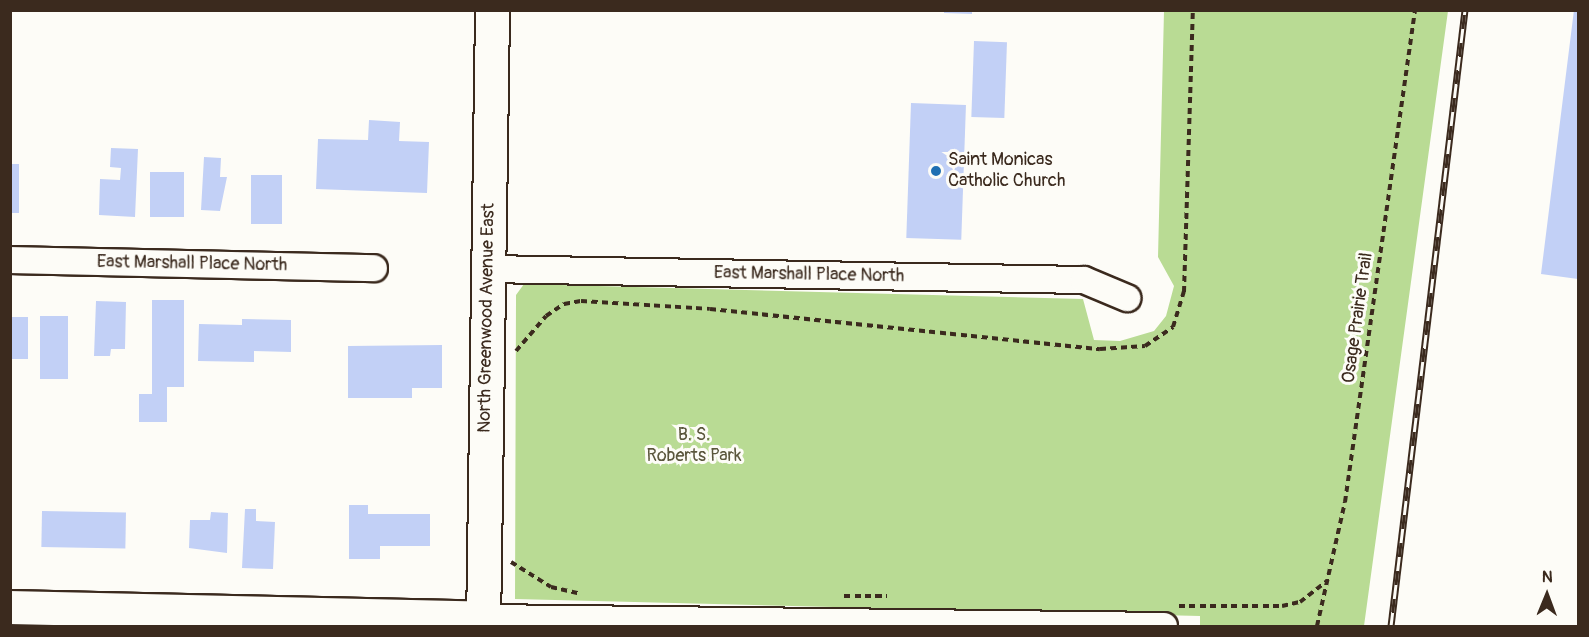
<!DOCTYPE html>
<style>
body{margin:0}
#map{position:relative;width:1589px;height:637px;overflow:hidden;background:#fdfcf7;font-family:Pangolin,sans-serif}
div>[style]{position:absolute}
[style*='--x']{left:calc(var(--x)*1px);top:calc(var(--y)*1px);width:calc(var(--w)*1px);rotate:calc(var(--a)*1deg)}
.green>*{inset:0;background:#b9db94}
.building>*{inset:0;background:#c2d0f6;transform-origin:0 0}
.path>*{height:4px;margin-top:-2px;transform-origin:0;background:repeating-linear-gradient(90deg,#3b2a1e 0 6px,transparent 0 10.5px)}
.roads{filter:drop-shadow(2px 0 #3b2a1e) drop-shadow(-2px 0 #3b2a1e) drop-shadow(0 2px #3b2a1e) drop-shadow(0 -2px #3b2a1e)}
.minor>*{height:26px;margin:-13px;padding:0 13px;transform-origin:13px;border-radius:13px;background:#fdfcf7}
.tertiary>*{height:33px;margin:-16.5px;padding:0 16.5px;transform-origin:16.5px;border-radius:16.5px;background:#fdfcf7}
.rail>*{height:7px;margin-top:-3.5px;transform-origin:0;background:repeating-linear-gradient(90deg,#fdfcf7 0 14px,#3b2a1e 0 28px);box-sizing:border-box;border-block:2px solid #3b2a1e}
.dots>*{width:16px;height:16px;translate:-50% -50%;box-sizing:border-box;border:3px solid #fdfcf7;border-radius:50%}
span{translate:-50% -50%;white-space:nowrap;text-align:center;line-height:1.15;-webkit-text-stroke:6px #fdfcf7;paint-order:stroke}
.poi-label{font-size:18px;color:#3b2a1e}
.left{translate:0 -50%;text-align:left}
.street-label{font-size:18px;color:#3b2a1e}
.park-label{font-size:18px;color:#5a563c}
.frame{position:absolute;inset:0;border:12px solid #3b2a1e;pointer-events:none}
.north{position:absolute;left:1517px;top:565px;width:60px;height:60px;-webkit-text-stroke:4px #fdfcf7;paint-order:stroke;rotate:1deg;font-size:16px;font-weight:700;line-height:24px;text-align:center;color:#3b2a1e}
.north::after{content:'';display:block;margin:auto;width:21px;height:27px;background:#3b2a1e;clip-path:polygon(50% 0,100% 100%,50% 72%,0 100%)}
</style>
<div id="map">
<div class="green">
<i style="clip-path:polygon(1164px 11px,1448px 11px,1364px 626px,1200px 626px,1200px 616px,515px 599px,516px 295px,524px 284px,1083px 299px,1094px 340px,1120px 341px,1154px 331px,1166px 316px,1174px 286px,1158px 257px)"></i>
</div>
<div class="building">
<i style="clip-path:polygon(944px 10px,972px 10px,972px 14px,944px 13px)"></i>
<i style="clip-path:polygon(1574px 10px,1578px 10px,1578px 279px,1541px 274px)"></i>
<i style="left:974px;top:41px;width:33px;height:76px;rotate:2deg"></i>
<i style="left:911px;top:103px;width:55px;height:135px;rotate:2deg"></i>
<i style="clip-path:polygon(369px 120px,400px 122px,399px 141px,429px 142px,427px 193px,316px 189px,318px 139px,368px 140px)"></i>
<i style="clip-path:polygon(111px 148px,138px 149px,135px 217px,99px 215px,100px 179px,120px 180px,121px 168px,110px 167px)"></i>
<i style="clip-path:polygon(204px 157px,221px 158px,220px 177px,227px 177px,220px 211px,201px 210px)"></i>
<i style="left:10px;top:164px;width:9px;height:49px"></i>
<i style="left:150px;top:172px;width:34px;height:45px"></i>
<i style="left:251px;top:175px;width:31px;height:49px"></i>
<i style="clip-path:polygon(152px 300px,184px 300px,184px 387px,167px 387px,167px 422px,139px 422px,139px 394px,152px 394px)"></i>
<i style="clip-path:polygon(96px 301px,126px 302px,125px 349px,111px 349px,110px 356px,94px 356px)"></i>
<i style="left:40px;top:316px;width:28px;height:63px"></i>
<i style="left:10px;top:317px;width:18px;height:42px"></i>
<i style="clip-path:polygon(242px 319px,291px 320px,291px 352px,254px 351px,254px 362px,198px 361px,199px 324px,242px 325px)"></i>
<i style="clip-path:polygon(442px 345px,442px 388px,412px 388px,412px 398px,348px 398px,348px 346px)"></i>
<i style="clip-path:polygon(349px 505px,368px 505px,368px 514px,430px 514px,430px 546px,380px 546px,380px 559px,349px 559px)"></i>
<i style="clip-path:polygon(245px 509px,256px 509px,256px 521px,275px 522px,273px 569px,242px 568px)"></i>
<i style="left:42px;top:511px;width:84px;height:36px;rotate:1deg"></i>
<i style="clip-path:polygon(211px 512px,228px 513px,227px 553px,189px 548px,190px 520px,210px 520px)"></i>
</div>
<div class="path">
<i style="--x:516;--y:351;--w:46;--a:-49.4"></i>
<i style="--x:546;--y:316;--w:22;--a:-34"></i>
<i style="--x:564;--y:304;--w:17;--a:-10"></i>
<i style="--x:581;--y:301;--w:129;--a:3.5"></i>
<i style="--x:710;--y:309;--w:392;--a:5.9"></i>
<i style="--x:1100;--y:349;--w:45;--a:-3.8"></i>
<i style="--x:1145;--y:346;--w:34;--a:-34"></i>
<i style="--x:1173;--y:327;--w:37;--a:-73"></i>
<i style="--x:1184;--y:292;--w:282;--a:-88.2"></i>
<i style="--x:511;--y:562;--w:47;--a:32"></i>
<i style="--x:551;--y:587;--w:28;--a:13"></i>
<i style="--x:844;--y:596;--w:43;--a:0"></i>
<i style="--x:1179;--y:606;--w:103;--a:0"></i>
<i style="--x:1282;--y:606;--w:18;--a:-13"></i>
<i style="--x:1300;--y:602;--w:34;--a:-38"></i>
<i style="--x:1317;--y:626;--w:127;--a:-77.3"></i>
<i style="--x:1345;--y:502;--w:497;--a:-81.9"></i>
</div>
<div class="roads">
<div class="minor">
<i style="--x:10;--y:260;--w:364;--a:1.3"></i>
<i style="--x:488;--y:269;--w:596;--a:1.06"></i>
<i style="--x:1084;--y:280;--w:47;--a:22.7"></i>
<i style="--x:483;--y:618;--w:681;--a:0.67"></i>
</div>
<div class="tertiary">
<i style="--x:10;--y:607;--w:473;--a:1.3"></i>
<i style="--x:483;--y:626;--w:616;--a:-89.16"></i>
</div>
</div>
<div class="rail">
<i style="--x:1391;--y:626;--w:620;--a:-83.15"></i>
</div>
<div class="dots">
<i style="left:936px;top:171px;background:#1f6fb2"></i>
</div>
<div class="poi-label">
<span class="left" style="left:948px;top:171px">Saint Monicas<br>Catholic Church</span>
</div>
<div class="street-label">
<span style="left:192px;top:264px;rotate:1deg">East Marshall Place North</span>
<span style="left:809px;top:275px;rotate:1deg">East Marshall Place North</span>
<span style="left:487px;top:318px;rotate:-89deg">North Greenwood Avenue East</span>
<span style="left:1358px;top:318px;rotate:-82deg">Osage Prairie Trail</span>
</div>
<div class="park-label">
<span style="left:694px;top:446px">B. S.<br>Roberts Park</span>
</div>
<div class="frame"></div>
<div class="north">N</div>
</div>
